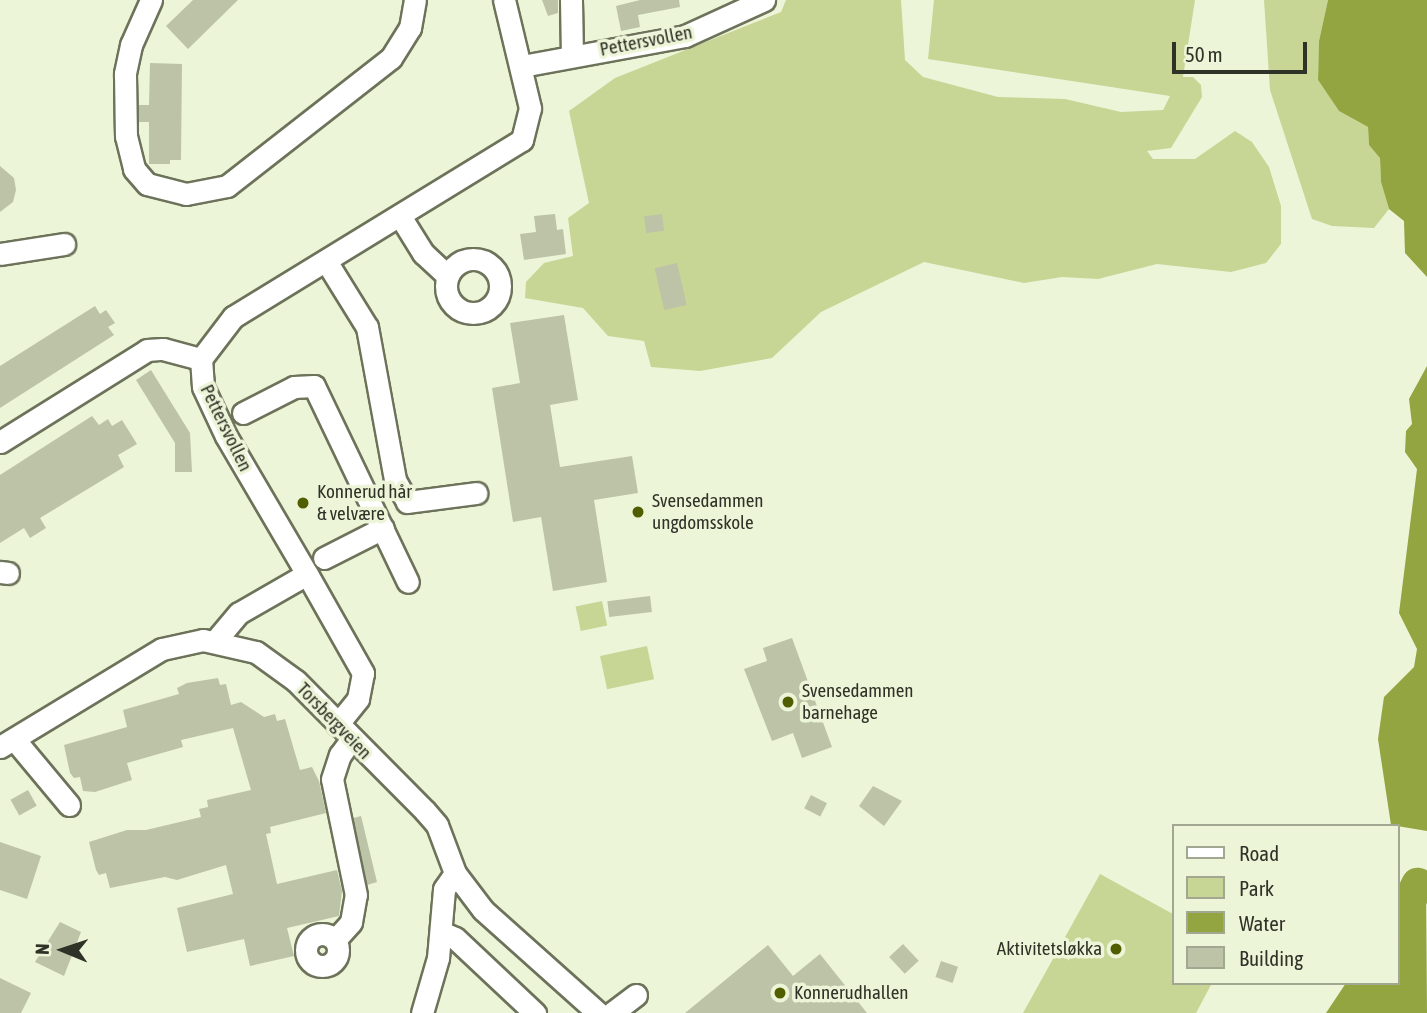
<!DOCTYPE html>
<meta charset="utf-8">
<style>
body{margin:0}
#map{position:relative;width:1427px;height:1013px;overflow:hidden;background:#edf5d8;font-family:"Asap Condensed",sans-serif}
div>[style]{position:absolute}
[style*='--x']{left:calc(var(--x)*1px);top:calc(var(--y)*1px);width:calc(var(--w)*1px);rotate:calc(var(--a)*1deg)}
.green>*{inset:0;background:#c7d695;transform-origin:0 0}
.water>*{inset:0;background:#92a541}
.river>*{height:33px;margin:-16.5px;padding:0 16.5px;transform-origin:16.5px;border-radius:16.5px;background:#92a541}
.building>*{inset:0;background:#bcc3a7;transform-origin:0 0}
.roads{filter:drop-shadow(2px 0 #6d735a) drop-shadow(-2px 0 #6d735a) drop-shadow(0 2px #6d735a) drop-shadow(0 -2px #6d735a)}
.minor>*{height:21px;margin:-10.5px;padding:0 10.5px;transform-origin:10.5px;border-radius:10.5px;background:#fff}
.minor>.ring{margin:-10.5px;padding:0;box-sizing:content-box;background:none;border:21px solid #fff;border-radius:50%}
.dots>*{width:19px;height:19px;translate:-50% -50%;box-sizing:border-box;border:4px solid #edf5d8;border-radius:50%}
span{translate:-50% -50%;white-space:nowrap;text-align:center;line-height:1.15;-webkit-text-stroke:7px #edf5d8;paint-order:stroke}
.street-label{font-size:19px;color:#2f3227}
.poi-label{font-size:19px;color:#2f3227}
.left{translate:0 -50%;text-align:left}
.right{translate:-100% -50%;text-align:right}
.legend{position:absolute;left:1172px;top:824px;width:228px;height:161px;box-sizing:border-box;background:#edf5d8;border:2px solid #a1a791;margin:0;padding:9px 12px;list-style:none;font-size:21px;color:#2f3227}
.legend li{display:flex;align-items:center;gap:14px;height:35px}
.legend b{width:35px;border:2px solid #a1a791}
.north{position:absolute;left:28px;top:915px;width:70px;height:70px;-webkit-text-stroke:5px #edf5d8;paint-order:stroke;rotate:272deg;font-size:19px;font-weight:700;line-height:28px;text-align:center;color:#2f3227}
.north::after{content:'';display:block;margin:auto;width:24px;height:32px;background:#2f3227;clip-path:polygon(50% 0,100% 100%,50% 72%,0 100%)}
.scale{position:absolute;left:1172px;top:42px;width:135px;height:32px;box-sizing:border-box;border:4px solid #2f3227;border-top:0;padding-left:9px;font-size:21px;line-height:24px;white-space:nowrap;color:#2f3227;-webkit-text-stroke:5px #edf5d8;paint-order:stroke}
</style>
<div id="map">
<div class="green">
<i style="clip-path:polygon(786px 0,901px 0,905px 60px,923px 77px,998px 97px,1065px 99px,1121px 112px,1163px 110px,1170px 96px,928px 59px,934px 0,1195px 0,1183px 77px,1193px 77px,1201px 85px,1202px 97px,1171px 148px,1147px 151px,1153px 159px,1195px 159px,1235px 131px,1252px 142px,1269px 167px,1281px 206px,1281px 244px,1266px 263px,1231px 272px,1157px 264px,1098px 279px,1062px 277px,1024px 283px,924px 262px,821px 312px,772px 358px,700px 371px,651px 367px,644px 341px,608px 336px,583px 308px,525px 298px,526px 282px,544px 263px,573px 256px,568px 218px,589px 203px,569px 111px,615px 78px,781px 12px)"></i>
<i style="clip-path:polygon(1264px 0,1328px 0,1319px 41px,1318px 80px,1339px 111px,1368px 127px,1369px 145px,1380px 157px,1381px 182px,1389px 209px,1374px 228px,1332px 226px,1312px 219px,1270px 90px)"></i>
<i style="left:602px;top:601px;width:25px;height:27px;rotate:78deg"></i>
<i style="left:647px;top:646px;width:34px;height:48px;rotate:78deg"></i>
<i style="clip-path:polygon(1100px 874px,1173px 914px,1173px 983px,1212px 983px,1196px 1013px,1023px 1013px)"></i>
</div>
<div class="water">
<i style="clip-path:polygon(1328px 0,1427px 0,1427px 277px,1405px 253px,1404px 221px,1389px 209px,1381px 182px,1380px 158px,1369px 145px,1368px 127px,1339px 111px,1318px 80px,1319px 41px)"></i>
<i style="clip-path:polygon(1427px 366px,1427px 831px,1391px 825px,1378px 739px,1384px 697px,1414px 667px,1417px 649px,1399px 613px,1417px 469px,1405px 452px,1406px 431px,1412px 424px,1409px 399px)"></i>
<i style="clip-path:polygon(1406px 887px,1426px 888px,1427px 1013px,1326px 1013px,1346px 983px,1397px 983px,1397px 905px)"></i>
</div>
<div class="river">
<i style="--x:1397;--y:925;--w:46;--a:-64"></i>
</div>
<div class="building">
<i style="clip-path:polygon(193px 0,238px 0,188px 49px,166px 26px)"></i>
<i style="clip-path:polygon(542px 0,558px 0,558px 13px,548px 16px)"></i>
<i style="clip-path:polygon(640px 0,679px 0,680px 7px,638px 15px,640px 27px,621px 31px,616px 6px)"></i>
<i style="clip-path:polygon(150px 63px,182px 64px,181px 160px,170px 160px,170px 164px,149px 164px,149px 122px,139px 122px,139px 105px,149px 105px)"></i>
<i style="clip-path:polygon(0 166px,14px 178px,16px 190px,13px 202px,0 212px)"></i>
<i style="clip-path:polygon(555px 214px,557px 230px,563px 229px,566px 254px,524px 260px,520px 234px,536px 232px,534px 216px)"></i>
<i style="left:662px;top:214px;width:17px;height:18px;rotate:83deg"></i>
<i style="left:677px;top:263px;width:43px;height:23px;rotate:77deg"></i>
<i style="clip-path:polygon(95px 306px,100px 314px,106px 310px,115px 323px,108px 327px,114px 335px,0 408px,0 366px)"></i>
<i style="clip-path:polygon(564px 315px,578px 400px,550px 405px,560px 467px,632px 456px,638px 493px,594px 500px,607px 582px,553px 591px,541px 517px,513px 522px,492px 388px,520px 383px,510px 323px)"></i>
<i style="clip-path:polygon(151px 370px,190px 433px,192px 472px,175px 472px,175px 443px,136px 380px)"></i>
<i style="clip-path:polygon(92px 416px,99px 425px,108px 419px,112px 426px,122px 420px,137px 444px,118px 455px,124px 467px,40px 518px,46px 528px,30px 538px,24px 528px,0 543px,0 475px)"></i>
<i style="left:650px;top:596px;width:16px;height:43px;rotate:83deg"></i>
<i style="clip-path:polygon(792px 638px,832px 747px,802px 758px,793px 733px,772px 741px,744px 669px,767px 661px,763px 648px)"></i>
<i style="clip-path:polygon(218px 678px,220px 685px,226px 684px,231px 705px,241px 702px,264px 717px,275px 714px,277px 721px,285px 719px,300px 770px,312px 767px,319px 781px,326px 813px,270px 827px,271px 833px,266px 834px,277px 884px,337px 870px,342px 891px,339px 916px,287px 928px,294px 956px,250px 966px,244px 939px,187px 952px,177px 908px,233px 894px,226px 865px,177px 880px,165px 877px,110px 888px,106px 873px,99px 875px,96px 870px,89px 842px,127px 830px,146px 830px,201px 817px,199px 809px,208px 807px,207px 800px,251px 790px,233px 728px,181px 740px,183px 747px,127px 763px,132px 780px,95px 792px,83px 791px,80px 777px,74px 778px,70px 773px,64px 745px,127px 727px,123px 710px,179px 694px,177px 688px,187px 683px)"></i>
<i style="clip-path:polygon(873px 786px,902px 801px,884px 826px,859px 806px)"></i>
<i style="left:28px;top:790px;width:18px;height:20px;rotate:61deg"></i>
<i style="left:811px;top:795px;width:18px;height:15px;rotate:27deg"></i>
<i style="clip-path:polygon(361px 816px,377px 882px,367px 885px,353px 818px)"></i>
<i style="clip-path:polygon(0 842px,41px 856px,27px 899px,0 890px)"></i>
<i style="clip-path:polygon(60px 922px,81px 932px,64px 976px,35px 962px)"></i>
<i style="left:903px;top:944px;width:23px;height:19px;rotate:47deg"></i>
<i style="clip-path:polygon(768px 945px,793px 976px,820px 954px,867px 1013px,685px 1013px)"></i>
<i style="left:941px;top:961px;width:18px;height:17px;rotate:19deg"></i>
<i style="clip-path:polygon(0 978px,31px 993px,21px 1013px,0 1013px)"></i>
</div>
<div class="roads">
<div class="minor">
<i style="--x:151;--y:0;--w:49;--a:114"></i>
<i style="--x:131;--y:45;--w:30;--a:102"></i>
<i style="--x:125;--y:74;--w:62;--a:89.1"></i>
<i style="--x:126;--y:136;--w:34;--a:76"></i>
<i style="--x:134;--y:169;--w:20;--a:49"></i>
<i style="--x:147;--y:184;--w:40;--a:14.4"></i>
<i style="--x:186;--y:194;--w:42;--a:-11"></i>
<i style="--x:227;--y:186;--w:208;--a:-38"></i>
<i style="--x:391;--y:58;--w:36;--a:-58"></i>
<i style="--x:410;--y:28;--w:28;--a:-80"></i>
<i style="--x:571;--y:0;--w:55;--a:89"></i>
<i style="--x:522;--y:66;--w:166;--a:-10.4"></i>
<i style="--x:685;--y:36;--w:87;--a:-24.5"></i>
<i style="--x:400;--y:216;--w:44;--a:58.1"></i>
<i style="--x:423;--y:253;--w:34;--a:43"></i>
<i style="--x:0;--y:254;--w:65;--a:-8.9"></i>
<i class="ring" style="left:446px;top:259px;width:33px;height:33px"></i>
<i style="--x:326;--y:261;--w:78;--a:58.2"></i>
<i style="--x:367;--y:327;--w:156;--a:79.6"></i>
<i style="--x:395;--y:480;--w:25;--a:61"></i>
<i style="--x:407;--y:502;--w:70;--a:-7.4"></i>
<i style="--x:243;--y:413;--w:57;--a:-27"></i>
<i style="--x:294;--y:387;--w:20;--a:-3"></i>
<i style="--x:314;--y:386;--w:217;--a:64.4"></i>
<i style="--x:0;--y:442;--w:173;--a:-32"></i>
<i style="--x:147;--y:350;--w:16;--a:-4"></i>
<i style="--x:163;--y:349;--w:39;--a:15"></i>
<i style="--x:324;--y:558;--w:66;--a:-27"></i>
<i style="--x:0;--y:572;--w:8;--a:7"></i>
<i style="--x:307;--y:574;--w:114;--a:60.5"></i>
<i style="--x:363;--y:673;--w:26;--a:101"></i>
<i style="--x:358;--y:699;--w:33;--a:129"></i>
<i style="--x:216;--y:640;--w:35;--a:-50"></i>
<i style="--x:239;--y:613;--w:78;--a:-29.8"></i>
<i style="--x:307;--y:574;--w:160;--a:-120.4"></i>
<i style="--x:226;--y:436;--w:54;--a:-115.1"></i>
<i style="--x:203;--y:387;--w:28;--a:-94"></i>
<i style="--x:201;--y:359;--w:53;--a:-52.7"></i>
<i style="--x:233;--y:317;--w:339;--a:-31.5"></i>
<i style="--x:522;--y:140;--w:33;--a:-76"></i>
<i style="--x:530;--y:108;--w:111;--a:-103.5"></i>
<i style="--x:14;--y:739;--w:86;--a:50.2"></i>
<i style="--x:0;--y:747;--w:189;--a:-31.2"></i>
<i style="--x:162;--y:649;--w:42;--a:-12.4"></i>
<i style="--x:203;--y:640;--w:54;--a:12.8"></i>
<i style="--x:256;--y:652;--w:49;--a:35.9"></i>
<i style="--x:296;--y:681;--w:183;--a:45.2"></i>
<i style="--x:425;--y:811;--w:18;--a:49"></i>
<i style="--x:437;--y:825;--w:51;--a:69.4"></i>
<i style="--x:455;--y:873;--w:46;--a:52.9"></i>
<i style="--x:483;--y:910;--w:154;--a:41.8"></i>
<i style="--x:441;--y:932;--w:15;--a:23"></i>
<i style="--x:455;--y:938;--w:110;--a:43.2"></i>
<i class="ring" style="left:306px;top:934px;width:11px;height:11px"></i>
<i style="--x:335;--y:940;--w:24;--a:-48"></i>
<i style="--x:351;--y:922;--w:27;--a:-80"></i>
<i style="--x:356;--y:895;--w:118;--a:-101.7"></i>
<i style="--x:332;--y:779;--w:25;--a:-72"></i>
<i style="--x:340;--y:755;--w:19;--a:-54"></i>
<i style="--x:422;--y:1013;--w:57;--a:-73.8"></i>
<i style="--x:438;--y:958;--w:69;--a:-85"></i>
<i style="--x:444;--y:889;--w:19;--a:-55"></i>
<i style="--x:612;--y:1013;--w:30;--a:-37"></i>
</div>
</div>
<div class="dots">
<i style="left:303px;top:503px;background:#515e00"></i>
<i style="left:638px;top:512px;background:#515e00"></i>
<i style="left:788px;top:702px;background:#515e00"></i>
<i style="left:1116px;top:949px;background:#515e00"></i>
<i style="left:780px;top:993px;background:#515e00"></i>
</div>
<div class="street-label">
<span style="left:646px;top:41px;rotate:-11deg">Pettersvollen</span>
<span style="left:226px;top:428px;rotate:64deg">Pettersvollen</span>
<span style="left:334px;top:721px;rotate:46deg">Torsbergveien</span>
</div>
<div class="poi-label">
<span class="left" style="left:317px;top:503px">Konnerud hår<br>&amp; velvære</span>
<span class="left" style="left:652px;top:512px">Svensedammen<br>ungdomsskole</span>
<span class="left" style="left:802px;top:702px">Svensedammen<br>barnehage</span>
<span class="right" style="left:1102px;top:949px">Aktivitetsløkka</span>
<span class="left" style="left:794px;top:993px">Konnerudhallen</span>
</div>
<ul class="legend">
<li><b style="height:9px;background:#fff"></b>Road</li>
<li><b style="height:19px;background:#c7d695"></b>Park</li>
<li><b style="height:19px;background:#92a541"></b>Water</li>
<li><b style="height:19px;background:#bcc3a7"></b>Building</li>
</ul>
<div class="north">N</div>
<div class="scale">50 m</div>
</div>
